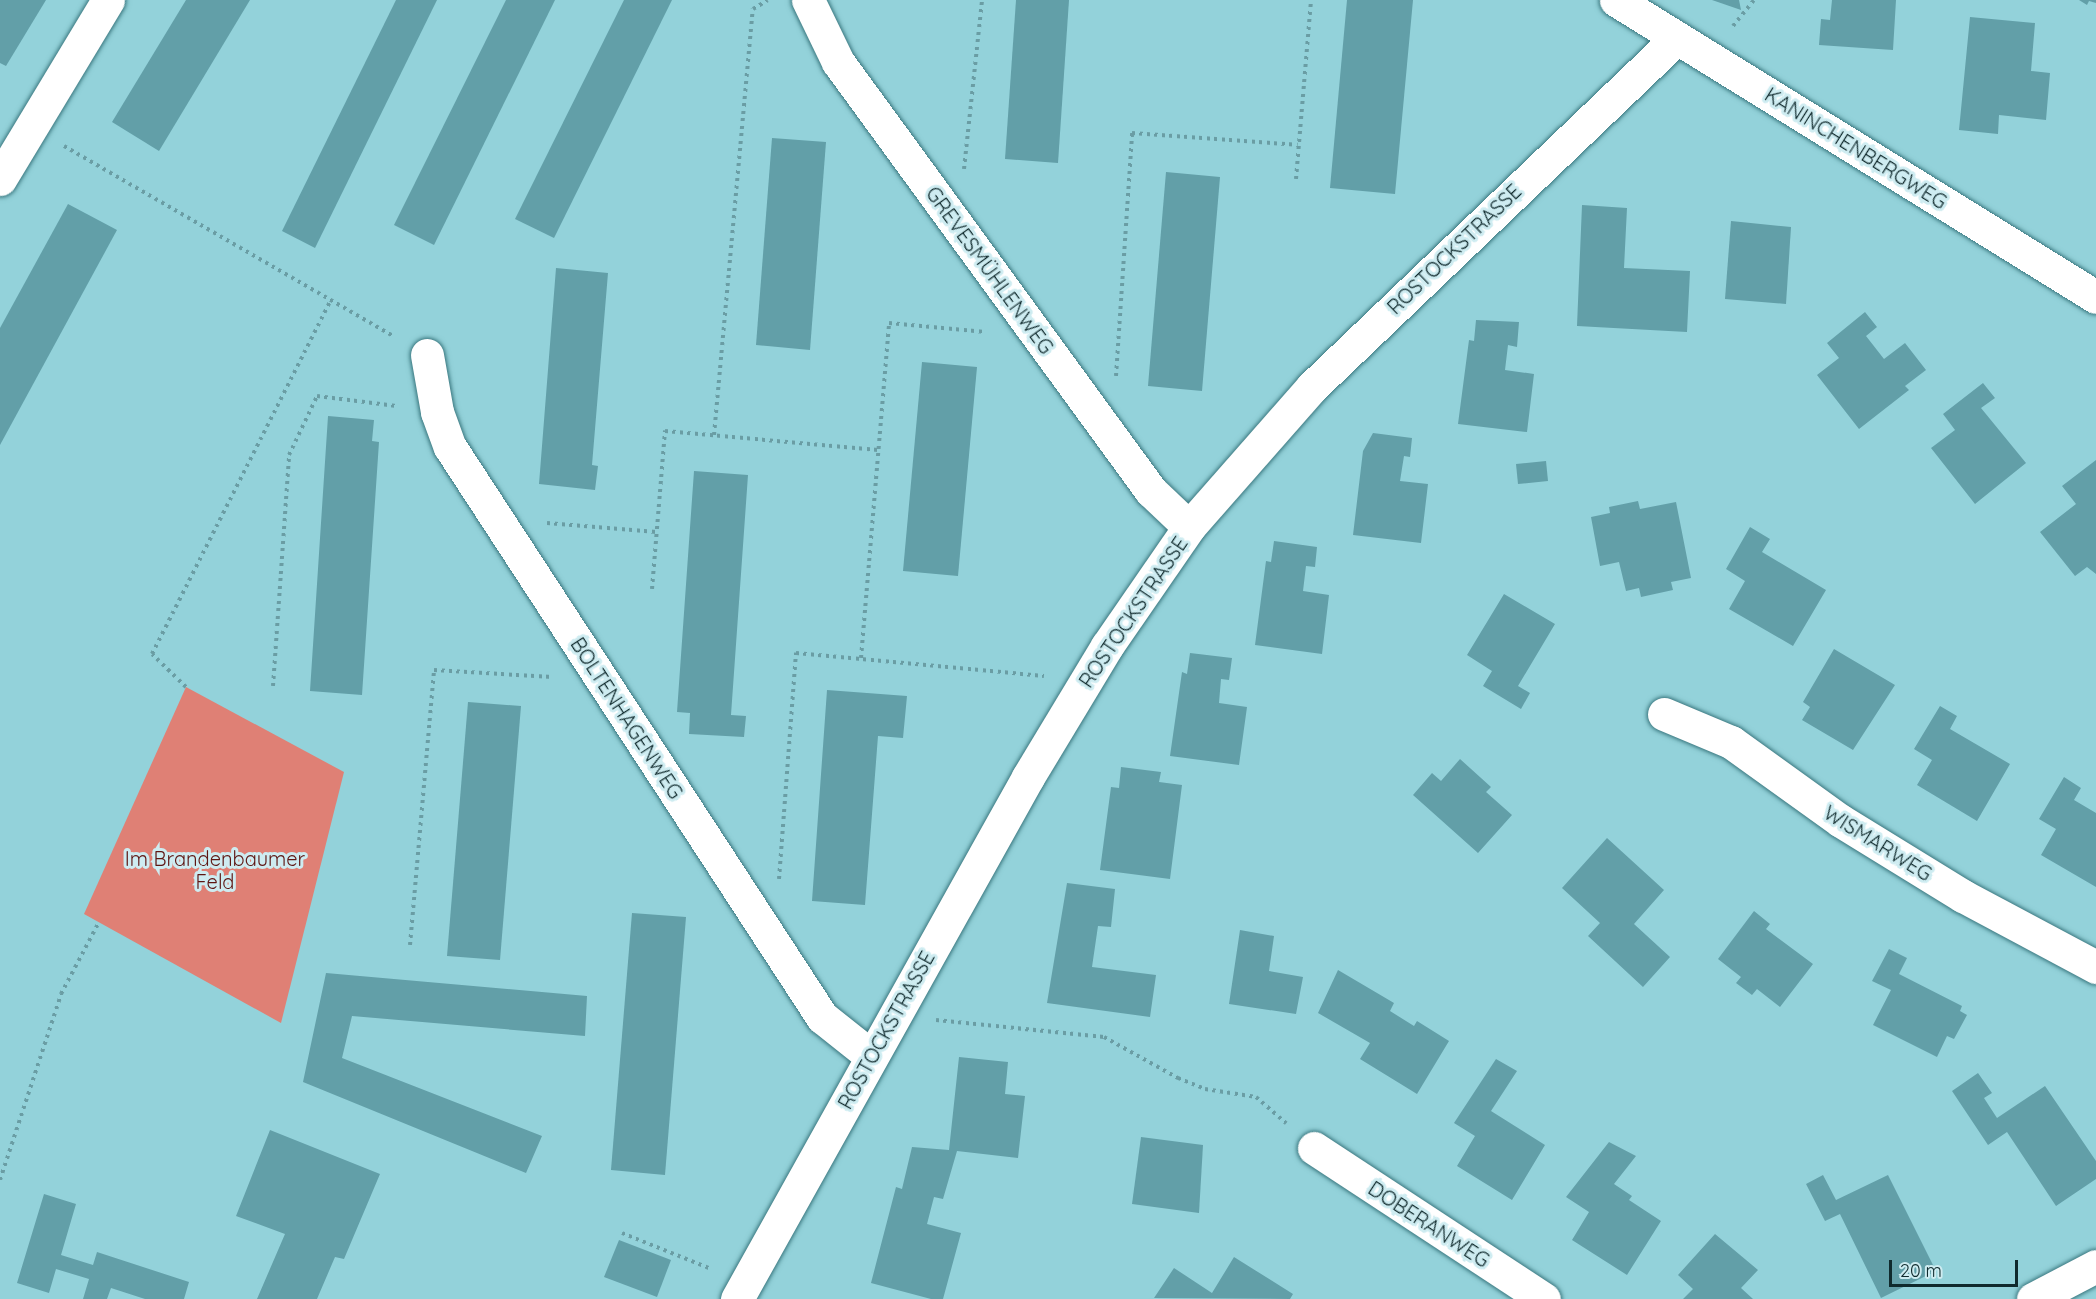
<!DOCTYPE html>
<html>
<head>
<meta charset="utf-8">
<style>
  body { margin:0 }
  #map { position:relative; width:2096px; height:1299px; overflow:hidden; background:#93d2da; font-family:Quicksand,sans-serif }
  div>[style] { position:absolute }
  [style*='--x'] { left:calc(var(--x)*1px); top:calc(var(--y)*1px); width:calc(var(--w)*1px); rotate:calc(var(--a)*1deg) }
  .green>* { inset:0; background:#df8075 }
  .building>* { inset:0; background:#629fa8 }
  .path>* { height:4px; margin-top:-2px; transform-origin:0; background:repeating-linear-gradient(90deg,#6a9da4 0 3px,transparent 0 7.5px) }
  .roads { filter:drop-shadow(0 0 2px #3a777f) drop-shadow(0 0 2px #3a777f) }
  .street>* { height:33px; margin:-16.5px; padding:0 16.5px; transform-origin:16.5px; border-radius:16.5px; background:#fff }
  span { translate:-50% -50%; white-space:nowrap; text-align:center; line-height:1.15; -webkit-text-stroke:6px #ceecf1; paint-order:stroke }
  .street-label { font-size:20px; color:#102a2d }
  .park-label { font-size:20px; color:#5e1613 }
  .scale { position:absolute; left:1889px; top:1260px; width:129px; height:27px; box-sizing:border-box; border:3px solid #102a2d; border-top:0; padding-left:8px; font-size:18px; line-height:21px; white-space:nowrap; color:#102a2d; -webkit-text-stroke:4px #ceecf1; paint-order:stroke }
</style>
</head>
<body>
<div id="map">
  <div class="green">
    <div style="clip-path:polygon(186px 687px,344px 772px,281px 1023px,84px 914px)"></div>
  </div>
  <div class="building">
    <div style="clip-path:polygon(0 0,46px 0,6px 66px,0 63px)"></div>
    <div style="clip-path:polygon(186px 0,250px 0,159px 151px,112px 122px)"></div>
    <div style="clip-path:polygon(396px 0,437px 0,315px 248px,282px 231px)"></div>
    <div style="clip-path:polygon(506px 0,555px 0,434px 245px,394px 225px)"></div>
    <div style="clip-path:polygon(624px 0,672px 0,554px 238px,515px 219px)"></div>
    <div style="clip-path:polygon(1016px 0,1069px 0,1058px 163px,1005px 159px)"></div>
    <div style="clip-path:polygon(1347px 0,1413px 0,1395px 194px,1330px 188px)"></div>
    <div style="clip-path:polygon(1712px 0,1739px 0,1741px 10px)"></div>
    <div style="clip-path:polygon(1832px 0,1896px 0,1893px 50px,1819px 45px,1821px 19px,1830px 20px)"></div>
    <div style="clip-path:polygon(2079px 0,2096px 0,2096px 3px,2089px 1px,2087px 5px)"></div>
    <div style="clip-path:polygon(1970px 17px,2035px 23px,2031px 71px,2050px 73px,2046px 120px,1999px 115px,1998px 134px,1959px 130px)"></div>
    <div style="clip-path:polygon(772px 138px,826px 142px,810px 350px,756px 345px)"></div>
    <div style="clip-path:polygon(1166px 172px,1220px 177px,1202px 391px,1148px 386px)"></div>
    <div style="clip-path:polygon(68px 204px,117px 230px,0 445px,0 328px)"></div>
    <div style="clip-path:polygon(1582px 205px,1627px 208px,1624px 268px,1690px 271px,1687px 332px,1577px 326px)"></div>
    <div style="clip-path:polygon(1731px 221px,1791px 227px,1786px 304px,1725px 299px)"></div>
    <div style="clip-path:polygon(556px 268px,608px 273px,592px 465px,598px 466px,595px 490px,539px 484px)"></div>
    <div style="clip-path:polygon(1865px 312px,1877px 327px,1866px 336px,1884px 359px,1905px 343px,1926px 370px,1905px 386px,1909px 390px,1859px 429px,1817px 375px,1839px 358px,1827px 343px)"></div>
    <div style="clip-path:polygon(1476px 320px,1519px 322px,1517px 347px,1508px 345px,1505px 370px,1534px 374px,1527px 432px,1458px 424px,1469px 340px,1474px 341px)"></div>
    <div style="clip-path:polygon(922px 362px,977px 367px,958px 576px,903px 571px)"></div>
    <div style="clip-path:polygon(1983px 383px,1995px 398px,1981px 408px,2026px 463px,1975px 504px,1931px 448px,1955px 430px,1943px 414px)"></div>
    <div style="clip-path:polygon(328px 416px,374px 420px,372px 441px,379px 442px,362px 695px,310px 691px)"></div>
    <div style="clip-path:polygon(1373px 433px,1412px 438px,1410px 457px,1404px 456px,1400px 481px,1428px 484px,1421px 543px,1353px 535px,1363px 451px)"></div>
    <div style="clip-path:polygon(2096px 460px,2096px 574px,2087px 567px,2075px 576px,2040px 532px,2076px 504px,2062px 486px)"></div>
    <div style="clip-path:polygon(1546px 461px,1548px 481px,1518px 484px,1516px 464px)"></div>
    <div style="clip-path:polygon(694px 471px,748px 475px,731px 715px,746px 716px,744px 737px,689px 734px,690px 713px,677px 712px)"></div>
    <div style="clip-path:polygon(1638px 501px,1640px 509px,1676px 502px,1691px 578px,1671px 582px,1673px 590px,1641px 597px,1639px 588px,1626px 591px,1619px 562px,1600px 566px,1591px 517px,1610px 513px,1609px 507px)"></div>
    <div style="clip-path:polygon(1750px 527px,1770px 539px,1762px 552px,1826px 590px,1793px 646px,1729px 609px,1745px 581px,1726px 569px)"></div>
    <div style="clip-path:polygon(1274px 541px,1317px 547px,1315px 567px,1306px 566px,1303px 591px,1329px 595px,1322px 654px,1255px 645px,1266px 561px,1271px 562px)"></div>
    <div style="clip-path:polygon(1504px 594px,1555px 624px,1518px 686px,1530px 693px,1521px 709px,1483px 686px,1492px 671px,1467px 655px)"></div>
    <div style="clip-path:polygon(1834px 649px,1895px 685px,1853px 750px,1802px 720px,1810px 707px,1803px 702px)"></div>
    <div style="clip-path:polygon(1190px 653px,1232px 658px,1229px 680px,1221px 679px,1219px 703px,1247px 707px,1239px 765px,1170px 756px,1182px 672px,1187px 674px)"></div>
    <div style="clip-path:polygon(827px 690px,907px 696px,903px 738px,878px 736px,865px 905px,812px 901px)"></div>
    <div style="clip-path:polygon(468px 702px,521px 706px,500px 960px,447px 956px)"></div>
    <div style="clip-path:polygon(1940px 706px,1957px 716px,1950px 729px,2010px 764px,1977px 821px,1917px 785px,1932px 760px,1914px 749px)"></div>
    <div style="clip-path:polygon(1460px 759px,1491px 787px,1486px 792px,1512px 815px,1478px 853px,1413px 795px,1432px 773px,1441px 781px)"></div>
    <div style="clip-path:polygon(1121px 767px,1161px 772px,1159px 782px,1182px 785px,1170px 879px,1100px 870px,1111px 787px,1119px 788px)"></div>
    <div style="clip-path:polygon(2064px 777px,2081px 788px,2074px 800px,2096px 813px,2096px 887px,2041px 855px,2056px 829px,2039px 819px)"></div>
    <div style="clip-path:polygon(1607px 838px,1664px 890px,1634px 924px,1670px 957px,1643px 987px,1588px 936px,1600px 923px,1562px 888px)"></div>
    <div style="clip-path:polygon(1067px 883px,1115px 889px,1111px 927px,1098px 926px,1092px 967px,1156px 975px,1150px 1017px,1047px 1003px)"></div>
    <div style="clip-path:polygon(1754px 911px,1770px 924px,1766px 929px,1813px 964px,1780px 1007px,1757px 989px,1752px 995px,1736px 983px,1741px 977px,1718px 959px)"></div>
    <div style="clip-path:polygon(632px 913px,686px 917px,665px 1175px,611px 1170px)"></div>
    <div style="clip-path:polygon(1240px 930px,1274px 936px,1269px 971px,1303px 977px,1296px 1014px,1229px 1004px)"></div>
    <div style="clip-path:polygon(1889px 949px,1907px 958px,1899px 974px,1962px 1006px,1960px 1011px,1967px 1015px,1954px 1039px,1947px 1036px,1937px 1057px,1873px 1025px,1891px 990px,1872px 981px)"></div>
    <div style="clip-path:polygon(1338px 970px,1394px 1003px,1390px 1011px,1414px 1026px,1417px 1021px,1449px 1041px,1417px 1094px,1360px 1059px,1370px 1043px,1318px 1013px)"></div>
    <div style="clip-path:polygon(326px 973px,587px 996px,585px 1036px,352px 1016px,342px 1058px,542px 1136px,526px 1173px,303px 1082px)"></div>
    <div style="clip-path:polygon(959px 1057px,1008px 1062px,1005px 1094px,1025px 1096px,1018px 1158px,957px 1151px,943px 1199px,934px 1197px,927px 1224px,961px 1233px,943px 1299px,931px 1299px,871px 1283px,896px 1187px,902px 1189px,912px 1147px,949px 1150px)"></div>
    <div style="clip-path:polygon(1496px 1059px,1517px 1071px,1491px 1111px,1545px 1145px,1512px 1200px,1457px 1166px,1475px 1136px,1454px 1123px)"></div>
    <div style="clip-path:polygon(1978px 1073px,1992px 1093px,1984px 1098px,1997px 1118px,2045px 1086px,2096px 1161px,2096px 1179px,2056px 1206px,2007px 1132px,1988px 1145px,1952px 1091px)"></div>
    <div style="clip-path:polygon(270px 1130px,380px 1174px,344px 1259px,335px 1257px,317px 1299px,257px 1299px,285px 1234px,236px 1216px)"></div>
    <div style="clip-path:polygon(1141px 1137px,1203px 1145px,1199px 1213px,1132px 1204px)"></div>
    <div style="clip-path:polygon(1609px 1142px,1636px 1156px,1614px 1184px,1632px 1196px,1629px 1200px,1661px 1221px,1627px 1275px,1572px 1240px,1589px 1212px,1566px 1197px)"></div>
    <div style="clip-path:polygon(1823px 1175px,1836px 1200px,1888px 1175px,1936px 1271px,1881px 1298px,1840px 1214px,1825px 1221px,1806px 1184px)"></div>
    <div style="clip-path:polygon(44px 1194px,76px 1204px,61px 1255px,93px 1265px,97px 1252px,189px 1282px,184px 1299px,145px 1299px,111px 1288px,107px 1299px,83px 1299px,89px 1279px,56px 1269px,49px 1293px,17px 1283px)"></div>
    <div style="clip-path:polygon(1715px 1234px,1758px 1270px,1741px 1288px,1753px 1299px,1683px 1299px,1693px 1289px,1678px 1275px)"></div>
    <div style="clip-path:polygon(619px 1240px,671px 1260px,657px 1297px,604px 1277px)"></div>
    <div style="clip-path:polygon(1234px 1257px,1293px 1294px,1290px 1299px,1154px 1298px,1174px 1268px,1212px 1293px)"></div>
  </div>
  <div class="path">
    <div style="--x:1733;--y:26;--w:33;--a:-51"></div>
    <div style="--x:64;--y:146;--w:382;--a:30"></div>
    <div style="--x:964;--y:169;--w:170;--a:-83.9"></div>
    <div style="--x:1296;--y:179;--w:180;--a:-85.2"></div>
    <div style="--x:1116;--y:376;--w:244;--a:-86.2"></div>
    <div style="--x:1132;--y:133;--w:166;--a:4.1"></div>
    <div style="--x:714;--y:435;--w:428;--a:-84.8"></div>
    <div style="--x:753;--y:9;--w:17;--a:-31"></div>
    <div style="--x:547;--y:523;--w:110;--a:4.7"></div>
    <div style="--x:652;--y:589;--w:159;--a:-85.3"></div>
    <div style="--x:665;--y:431;--w:214;--a:5.1"></div>
    <div style="--x:861;--y:658;--w:336;--a:-85.2"></div>
    <div style="--x:889;--y:323;--w:97;--a:5.3"></div>
    <div style="--x:273;--y:686;--w:232;--a:-86"></div>
    <div style="--x:289;--y:455;--w:65;--a:-64.6"></div>
    <div style="--x:317;--y:396;--w:80;--a:7.2"></div>
    <div style="--x:186;--y:687;--w:47;--a:-135.9"></div>
    <div style="--x:152;--y:654;--w:397;--a:-63.2"></div>
    <div style="--x:779;--y:879;--w:227;--a:-85.7"></div>
    <div style="--x:796;--y:653;--w:249;--a:5.3"></div>
    <div style="--x:410;--y:945;--w:276;--a:-85"></div>
    <div style="--x:434;--y:670;--w:119;--a:3.4"></div>
    <div style="--x:936;--y:1020;--w:169;--a:5.8"></div>
    <div style="--x:1104;--y:1037;--w:85;--a:29"></div>
    <div style="--x:1178;--y:1078;--w:29;--a:22"></div>
    <div style="--x:1205;--y:1089;--w:52;--a:8.9"></div>
    <div style="--x:1256;--y:1097;--w:40;--a:41"></div>
    <div style="--x:0;--y:1180;--w:196;--a:-71.8"></div>
    <div style="--x:61;--y:994;--w:81;--a:-62.2"></div>
    <div style="--x:622;--y:1233;--w:96;--a:22"></div>
  </div>
  <div class="roads">
    <div class="street">
      <div style="--x:808;--y:0;--w:69;--a:64.2"></div>
      <div style="--x:838;--y:62;--w:531;--a:53.89"></div>
      <div style="--x:1151;--y:491;--w:52;--a:43.5"></div>
      <div style="--x:1616;--y:0;--w:564;--a:31.75"></div>
      <div style="--x:0;--y:179;--w:209;--a:-58.9"></div>
      <div style="--x:427;--y:355;--w:58;--a:80"></div>
      <div style="--x:437;--y:412;--w:37;--a:70"></div>
      <div style="--x:450;--y:447;--w:681;--a:56.87"></div>
      <div style="--x:822;--y:1017;--w:63;--a:38.5"></div>
      <div style="--x:1664;--y:714;--w:73;--a:22.7"></div>
      <div style="--x:1731;--y:742;--w:135;--a:35.7"></div>
      <div style="--x:1841;--y:821;--w:143;--a:31.6"></div>
      <div style="--x:1963;--y:896;--w:151;--a:28.1"></div>
      <div style="--x:1314;--y:1148;--w:275;--a:33.3"></div>
      <div style="--x:737;--y:1299;--w:598;--a:-60.86"></div>
      <div style="--x:1028;--y:777;--w:153;--a:-58.9"></div>
      <div style="--x:1107;--y:646;--w:145;--a:-55.4"></div>
      <div style="--x:1189;--y:527;--w:186;--a:-48.7"></div>
      <div style="--x:1312;--y:387;--w:505;--a:-43.72"></div>
      <div style="--x:2033;--y:1299;--w:71;--a:-27.6"></div>
    </div>
  </div>
  <div class="street-label">
    <span style="left:1856px;top:148px;rotate:32deg">KANINCHENBERGWEG</span>
    <span style="left:1454px;top:249px;rotate:-44deg">ROSTOCKSTRASSE</span>
    <span style="left:990px;top:270px;rotate:54deg">GREVESMÜHLENWEG</span>
    <span style="left:1133px;top:612px;rotate:-56deg">ROSTOCKSTRASSE</span>
    <span style="left:627px;top:718px;rotate:57deg">BOLTENHAGENWEG</span>
    <span style="left:1878px;top:843px;rotate:32deg">WISMARWEG</span>
    <span style="left:886px;top:1030px;rotate:-61deg">ROSTOCKSTRASSE</span>
    <span style="left:1429px;top:1224px;rotate:33deg">DOBERANWEG</span>
  </div>
  <div class="park-label">
    <span style="left:215px;top:870px">Im Brandenbaumer<br>Feld</span>
  </div>
  <div class="scale">20 m</div>
</div>
</body>
</html>
